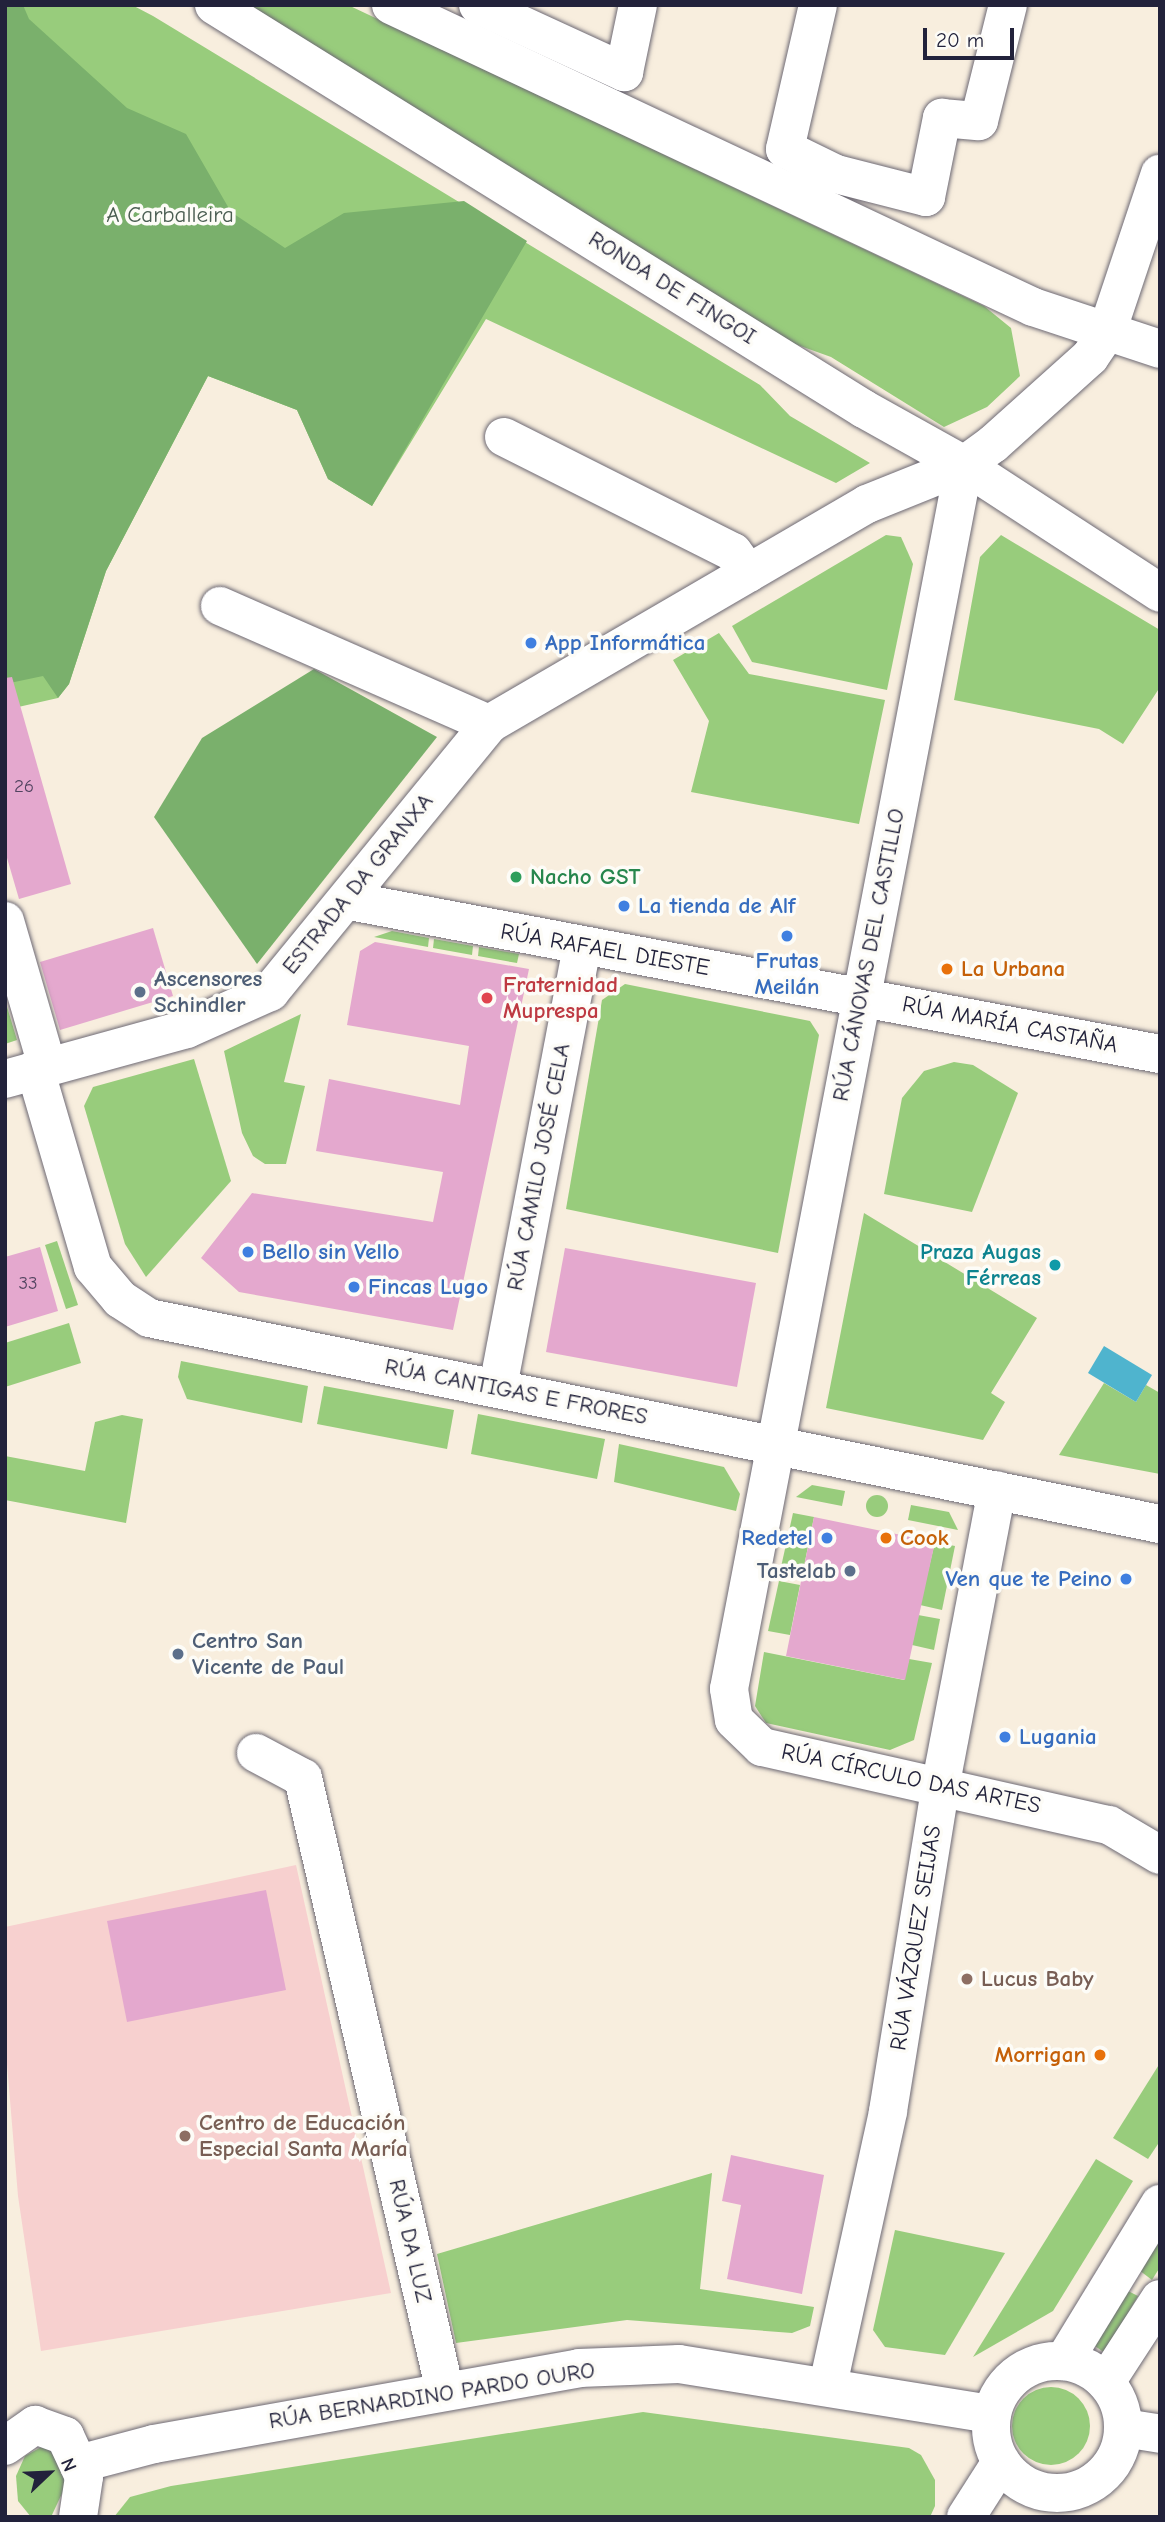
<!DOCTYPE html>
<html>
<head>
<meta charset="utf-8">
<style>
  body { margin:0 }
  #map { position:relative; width:1165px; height:2522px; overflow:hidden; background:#f8eede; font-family:"Comic Neue",sans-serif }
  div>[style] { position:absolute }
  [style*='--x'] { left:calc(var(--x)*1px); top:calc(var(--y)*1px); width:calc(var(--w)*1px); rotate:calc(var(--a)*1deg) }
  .built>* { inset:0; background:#f7d0cf }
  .green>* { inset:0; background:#98cc7c }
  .round { border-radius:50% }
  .forest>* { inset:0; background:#7ab06c }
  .water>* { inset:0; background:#4fb4ce }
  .building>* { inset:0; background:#e4a8ce }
  .roads { filter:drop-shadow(0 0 2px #6d6974) drop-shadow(0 0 2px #6d6974) }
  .minor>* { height:38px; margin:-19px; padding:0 19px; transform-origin:19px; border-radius:19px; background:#fff }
  .minor>.ring { margin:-19px; padding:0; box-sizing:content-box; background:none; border:38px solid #fff; border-radius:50% }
  .dots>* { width:19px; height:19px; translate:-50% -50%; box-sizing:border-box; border:4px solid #fdfcf7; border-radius:50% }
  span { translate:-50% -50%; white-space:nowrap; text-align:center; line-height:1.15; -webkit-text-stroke:7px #fdfcf7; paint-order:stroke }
  .number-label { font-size:19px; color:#524460 }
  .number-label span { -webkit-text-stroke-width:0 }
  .park-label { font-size:23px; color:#4b5e52 }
  .street-label { font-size:23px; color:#22223b }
  .shop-label { font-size:23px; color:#366cbe; font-weight:700 }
  .left { translate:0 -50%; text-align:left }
  .right { translate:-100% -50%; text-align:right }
  .leisure-label { font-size:23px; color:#27864d; font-weight:700 }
  .food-label { font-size:23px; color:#c56008; font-weight:700 }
  .service-label { font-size:23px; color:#4e5e75; font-weight:700 }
  .health-label { font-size:23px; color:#be3a42; font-weight:700 }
  .culture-label { font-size:23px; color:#0d838f; font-weight:700 }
  .education-label { font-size:23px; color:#785e54; font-weight:700 }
  .frame { position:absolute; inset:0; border:7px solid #22223b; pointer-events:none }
  .north { position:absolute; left:14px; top:2438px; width:70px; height:70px; -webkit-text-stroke:5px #fdfcf7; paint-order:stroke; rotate:67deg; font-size:19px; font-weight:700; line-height:28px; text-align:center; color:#22223b }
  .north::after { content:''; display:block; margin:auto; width:24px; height:32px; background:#22223b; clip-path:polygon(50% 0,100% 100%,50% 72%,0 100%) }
  .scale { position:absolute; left:923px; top:28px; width:91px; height:32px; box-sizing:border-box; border:4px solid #22223b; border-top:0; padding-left:9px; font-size:21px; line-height:24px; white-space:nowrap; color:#22223b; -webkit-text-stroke:5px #fdfcf7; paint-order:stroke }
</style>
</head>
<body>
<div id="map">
  <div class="built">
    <div style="clip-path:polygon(296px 1865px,391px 2293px,41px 2351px,18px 2196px,5px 2040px,5px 1927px)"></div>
  </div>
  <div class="green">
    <div style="clip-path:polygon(5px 5px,132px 5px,153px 16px,760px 385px,790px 416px,870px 463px,836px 483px,486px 319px,372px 506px,328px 479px,297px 410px,208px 376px,106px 571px,69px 684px,58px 698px,5px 710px)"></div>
    <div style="clip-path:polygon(241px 5px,348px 5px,984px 306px,1011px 328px,1020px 376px,987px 407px,944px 427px,831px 357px,792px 343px)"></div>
    <div style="clip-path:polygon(886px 535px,901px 537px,913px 564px,887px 690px,752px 662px,732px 626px)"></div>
    <div style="clip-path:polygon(1001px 535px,1160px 630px,1160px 687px,1123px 744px,1099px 729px,954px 700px,980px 557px)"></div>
    <div style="clip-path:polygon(719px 633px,749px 674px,885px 700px,859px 824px,691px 792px,709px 721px,673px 660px)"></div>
    <div style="clip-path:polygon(392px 931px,429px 938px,428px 947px,374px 937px)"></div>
    <div style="clip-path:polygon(434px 939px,473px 946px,472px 955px,433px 948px)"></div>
    <div style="clip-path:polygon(479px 947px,519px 954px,517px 963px,478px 956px)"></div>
    <div style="clip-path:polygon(625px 984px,810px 1021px,819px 1035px,778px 1253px,566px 1209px,602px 1000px)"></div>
    <div style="clip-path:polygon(5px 1000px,17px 1040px,5px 1044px)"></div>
    <div style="clip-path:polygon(301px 1014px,284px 1082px,305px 1086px,286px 1164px,265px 1164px,253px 1156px,242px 1133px,224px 1051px)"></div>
    <div style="clip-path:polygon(194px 1059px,231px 1181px,146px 1277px,125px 1244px,84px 1106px,93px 1087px)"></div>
    <div style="clip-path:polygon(954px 1062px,973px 1065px,1018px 1093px,972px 1212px,884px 1194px,902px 1098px,924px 1071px)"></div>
    <div style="clip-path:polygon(864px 1213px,1037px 1318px,991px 1393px,1005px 1402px,983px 1440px,826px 1408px)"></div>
    <div style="clip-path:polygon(57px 1241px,78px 1305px,66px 1309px,45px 1245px)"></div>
    <div style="clip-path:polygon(69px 1323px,81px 1363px,5px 1387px,5px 1343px)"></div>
    <div style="clip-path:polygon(181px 1361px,308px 1386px,302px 1423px,187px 1399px,178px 1377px)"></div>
    <div style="clip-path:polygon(1104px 1383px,1136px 1402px,1146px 1385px,1160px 1393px,1160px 1474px,1059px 1455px)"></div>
    <div style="clip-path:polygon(324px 1386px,454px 1410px,447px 1449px,317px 1424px)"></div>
    <div style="clip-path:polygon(478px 1414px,605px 1439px,597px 1479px,471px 1454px)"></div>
    <div style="clip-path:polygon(122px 1415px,143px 1419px,126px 1523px,5px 1500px,5px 1456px,85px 1471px,95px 1422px)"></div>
    <div style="clip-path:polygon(619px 1444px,724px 1467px,740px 1494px,736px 1511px,614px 1482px)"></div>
    <div style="clip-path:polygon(812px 1485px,845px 1491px,842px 1506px,796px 1497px)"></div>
    <div class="round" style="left:866px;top:1495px;width:22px;height:22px"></div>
    <div style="clip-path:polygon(911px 1505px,949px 1512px,958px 1530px,908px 1520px)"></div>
    <div style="clip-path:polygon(793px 1513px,814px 1517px,803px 1571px,781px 1567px)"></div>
    <div style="clip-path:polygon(935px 1542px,955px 1546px,942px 1610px,920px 1605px)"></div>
    <div style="clip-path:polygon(779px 1581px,800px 1585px,790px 1635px,768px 1631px)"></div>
    <div style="clip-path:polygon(918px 1615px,940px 1619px,934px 1650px,912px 1645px)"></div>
    <div style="clip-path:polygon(764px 1652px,904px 1680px,909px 1659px,932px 1663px,914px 1740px,890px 1750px,766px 1723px,755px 1706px)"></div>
    <div style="clip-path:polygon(1160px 2063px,1160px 2141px,1148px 2159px,1113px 2138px)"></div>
    <div style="clip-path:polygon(1096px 2159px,1133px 2181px,1053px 2311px,973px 2357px)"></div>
    <div style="clip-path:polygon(712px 2173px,700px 2289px,814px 2307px,810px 2326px,792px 2333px,627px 2320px,456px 2343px,437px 2254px)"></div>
    <div style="clip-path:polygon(895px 2230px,1005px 2253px,945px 2355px,885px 2347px,873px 2330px)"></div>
    <div style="clip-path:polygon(1160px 2237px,1160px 2267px,1152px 2280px,1139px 2270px)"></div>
    <div style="clip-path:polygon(1128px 2291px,1138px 2296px,1105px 2353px,1092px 2344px)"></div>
    <div class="round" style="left:1012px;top:2387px;width:78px;height:78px"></div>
    <div style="clip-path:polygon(643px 2412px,909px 2448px,921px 2455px,935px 2480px,935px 2506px,930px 2517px,114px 2517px,130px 2497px,171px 2486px)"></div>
    <div style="clip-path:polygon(43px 2446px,58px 2455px,66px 2485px,51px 2517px,31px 2517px,18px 2501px,16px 2476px,25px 2456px)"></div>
  </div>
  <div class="forest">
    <div style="clip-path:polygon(5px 5px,23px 5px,29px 19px,127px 108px,186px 134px,231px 212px,285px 248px,344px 213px,464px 201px,527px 241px,372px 506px,328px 479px,297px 410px,208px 376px,106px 571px,69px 684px,58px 698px,43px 676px,5px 684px)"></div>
    <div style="clip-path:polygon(314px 669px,437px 737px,257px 964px,154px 817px,202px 738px)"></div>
  </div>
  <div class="water">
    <div style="clip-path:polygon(1104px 1346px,1152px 1375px,1136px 1402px,1088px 1373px)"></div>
  </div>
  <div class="building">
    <div style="clip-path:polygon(12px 677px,71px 884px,19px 899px,5px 851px,5px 678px)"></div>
    <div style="clip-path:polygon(153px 928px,173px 996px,60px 1030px,40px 962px)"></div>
    <div style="clip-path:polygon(375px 942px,529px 969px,453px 1330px,239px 1292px,201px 1258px,252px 1193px,433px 1222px,443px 1172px,316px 1151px,329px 1079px,460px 1105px,469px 1046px,347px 1025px,360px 951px)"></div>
    <div style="clip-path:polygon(40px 1247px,58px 1311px,5px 1327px,5px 1257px)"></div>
    <div style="clip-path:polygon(565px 1248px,756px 1283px,737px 1387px,546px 1352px)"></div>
    <div style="clip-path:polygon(814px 1517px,935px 1542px,905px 1680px,786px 1656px)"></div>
    <div style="clip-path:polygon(266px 1890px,286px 1990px,127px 2022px,107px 1921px)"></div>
    <div style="clip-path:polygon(731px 2155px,824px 2175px,802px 2294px,727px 2279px,741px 2205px,722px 2201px)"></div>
  </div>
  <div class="roads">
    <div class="minor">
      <div style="--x:214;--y:5;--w:765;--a:31.86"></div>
      <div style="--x:864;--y:409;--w:115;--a:29.2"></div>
      <div style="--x:964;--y:465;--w:234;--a:33.1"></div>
      <div style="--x:391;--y:5;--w:709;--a:25.19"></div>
      <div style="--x:1033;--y:307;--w:134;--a:18.3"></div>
      <div style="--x:478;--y:5;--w:161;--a:24.7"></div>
      <div style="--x:624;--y:72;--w:68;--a:-78.2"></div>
      <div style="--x:818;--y:5;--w:148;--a:102.9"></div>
      <div style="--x:785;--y:149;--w:57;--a:26.1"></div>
      <div style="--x:836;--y:174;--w:93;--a:14.3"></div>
      <div style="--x:926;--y:197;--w:81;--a:-78.6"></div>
      <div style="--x:942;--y:118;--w:37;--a:5"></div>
      <div style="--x:979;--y:121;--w:120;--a:-76"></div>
      <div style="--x:504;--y:437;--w:256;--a:26.7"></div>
      <div style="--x:733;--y:552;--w:26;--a:54"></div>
      <div style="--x:964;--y:465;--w:1246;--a:100.87"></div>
      <div style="--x:729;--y:1689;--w:31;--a:81"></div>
      <div style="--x:734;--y:1720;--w:39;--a:44"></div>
      <div style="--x:762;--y:1747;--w:356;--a:12.7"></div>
      <div style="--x:1109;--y:1825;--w:59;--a:30.5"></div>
      <div style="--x:220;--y:606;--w:294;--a:23.7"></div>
      <div style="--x:350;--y:901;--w:824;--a:10.7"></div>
      <div style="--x:5;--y:921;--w:151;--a:73.8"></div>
      <div style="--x:35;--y:1069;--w:206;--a:73.7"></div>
      <div style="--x:93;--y:1267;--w:42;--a:49.8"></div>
      <div style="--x:120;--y:1299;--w:35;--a:33"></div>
      <div style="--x:149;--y:1318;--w:1032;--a:11.52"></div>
      <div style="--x:5;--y:1079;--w:189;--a:-15.4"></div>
      <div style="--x:187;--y:1029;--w:91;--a:-24"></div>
      <div style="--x:270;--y:992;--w:346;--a:-50.7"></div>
      <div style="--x:489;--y:724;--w:437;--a:-30.2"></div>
      <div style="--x:867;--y:504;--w:105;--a:-21.9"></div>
      <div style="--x:964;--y:465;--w:36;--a:-36"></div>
      <div style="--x:993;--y:444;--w:130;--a:-41.9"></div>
      <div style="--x:1090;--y:357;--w:30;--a:-56"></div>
      <div style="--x:1107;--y:332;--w:167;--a:-71.5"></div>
      <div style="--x:498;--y:1387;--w:448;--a:-79.2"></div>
      <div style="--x:256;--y:1753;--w:53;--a:28"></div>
      <div style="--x:303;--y:1778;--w:629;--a:76.96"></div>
      <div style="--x:1064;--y:2361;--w:184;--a:-58.6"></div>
      <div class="ring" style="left:991px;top:2361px;width:94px;height:94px"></div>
      <div style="--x:1106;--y:2382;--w:99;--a:-57"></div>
      <div style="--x:828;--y:2385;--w:280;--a:-77.6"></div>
      <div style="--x:888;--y:2111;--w:332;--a:-80.8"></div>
      <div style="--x:941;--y:1783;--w:298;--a:-79.2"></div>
      <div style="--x:1124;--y:2428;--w:36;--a:9"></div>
      <div style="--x:5;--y:2446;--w:37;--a:-35"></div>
      <div style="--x:35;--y:2425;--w:32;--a:20"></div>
      <div style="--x:65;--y:2436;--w:45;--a:65.1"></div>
      <div style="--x:84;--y:2477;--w:40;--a:98.5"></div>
      <div style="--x:82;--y:2463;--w:74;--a:-14.8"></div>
      <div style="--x:154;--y:2444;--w:432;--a:-10.1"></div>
      <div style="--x:579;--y:2368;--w:100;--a:-2.3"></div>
      <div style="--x:679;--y:2364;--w:317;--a:9.1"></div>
      <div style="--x:966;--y:2517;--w:65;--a:-57.5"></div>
    </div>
  </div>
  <div class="dots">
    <div style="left:531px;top:643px;background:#3f7fe0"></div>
    <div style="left:516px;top:877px;background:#2e9e5b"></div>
    <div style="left:624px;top:906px;background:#3f7fe0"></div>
    <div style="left:787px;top:936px;background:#3f7fe0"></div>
    <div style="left:947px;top:969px;background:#e8710a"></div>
    <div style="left:140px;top:992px;background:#5c6f8a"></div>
    <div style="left:487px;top:998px;background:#e0444e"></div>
    <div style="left:248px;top:1252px;background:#3f7fe0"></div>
    <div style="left:1055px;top:1265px;background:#0f9aa8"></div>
    <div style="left:354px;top:1287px;background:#3f7fe0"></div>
    <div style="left:827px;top:1538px;background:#3f7fe0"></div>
    <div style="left:886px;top:1538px;background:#e8710a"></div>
    <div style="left:850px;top:1571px;background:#5c6f8a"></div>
    <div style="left:1126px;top:1579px;background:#3f7fe0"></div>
    <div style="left:178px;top:1654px;background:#5c6f8a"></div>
    <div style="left:1005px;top:1737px;background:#3f7fe0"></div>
    <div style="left:967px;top:1979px;background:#8d6e63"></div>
    <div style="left:1100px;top:2055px;background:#e8710a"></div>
    <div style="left:185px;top:2136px;background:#8d6e63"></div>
  </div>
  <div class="number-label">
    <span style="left:24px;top:787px">26</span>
    <span style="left:28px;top:1284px">33</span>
  </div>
  <div class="park-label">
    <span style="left:170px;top:215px">A Carballeira</span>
  </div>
  <div class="street-label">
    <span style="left:672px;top:288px;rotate:32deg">RONDA DE FINGOI</span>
    <span style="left:358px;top:884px;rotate:-51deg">ESTRADA DA GRANXA</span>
    <span style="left:605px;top:950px;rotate:10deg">RÚA RAFAEL DIESTE</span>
    <span style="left:869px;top:955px;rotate:-79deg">RÚA CÁNOVAS DEL CASTILLO</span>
    <span style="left:1010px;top:1025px;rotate:11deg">RÚA MARÍA CASTAÑA</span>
    <span style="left:539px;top:1167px;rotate:-79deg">RÚA CAMILO JOSÉ CELA</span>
    <span style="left:516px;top:1392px;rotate:11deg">RÚA CANTIGAS E FRORES</span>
    <span style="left:911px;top:1779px;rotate:12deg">RÚA CÍRCULO DAS ARTES</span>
    <span style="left:916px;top:1938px;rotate:-81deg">RÚA VÁZQUEZ SEIJAS</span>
    <span style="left:410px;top:2241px;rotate:77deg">RÚA DA LUZ</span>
    <span style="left:432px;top:2396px;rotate:-9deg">RÚA BERNARDINO PARDO OURO</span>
  </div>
  <div class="shop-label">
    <span class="left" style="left:545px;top:643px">App Informática</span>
    <span class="left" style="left:638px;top:906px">La tienda de Alf</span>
    <span style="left:787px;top:974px">Frutas<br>Meilán</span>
    <span class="left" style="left:262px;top:1252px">Bello sin Vello</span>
    <span class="left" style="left:368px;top:1287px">Fincas Lugo</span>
    <span class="right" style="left:813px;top:1538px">Redetel</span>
    <span class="right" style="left:1112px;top:1579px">Ven que te Peino</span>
    <span class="left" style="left:1019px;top:1737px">Lugania</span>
  </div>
  <div class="leisure-label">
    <span class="left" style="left:530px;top:877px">Nacho GST</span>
  </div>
  <div class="food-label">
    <span class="left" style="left:961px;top:969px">La Urbana</span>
    <span class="left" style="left:900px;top:1538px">Cook</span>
    <span class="right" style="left:1086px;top:2055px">Morrigan</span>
  </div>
  <div class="service-label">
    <span class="left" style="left:154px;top:992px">Ascensores<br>Schindler</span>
    <span class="right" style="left:836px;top:1571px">Tastelab</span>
    <span class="left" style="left:192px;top:1654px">Centro San<br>Vicente de Paul</span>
  </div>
  <div class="health-label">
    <span class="left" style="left:503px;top:998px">Fraternidad<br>Muprespa</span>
  </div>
  <div class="culture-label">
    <span class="right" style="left:1041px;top:1265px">Praza Augas<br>Férreas</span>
  </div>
  <div class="education-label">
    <span class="left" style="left:981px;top:1979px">Lucus Baby</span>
    <span class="left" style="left:199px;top:2136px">Centro de Educación<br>Especial Santa María</span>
  </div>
  <div class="frame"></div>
  <div class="north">N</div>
  <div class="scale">20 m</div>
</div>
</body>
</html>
